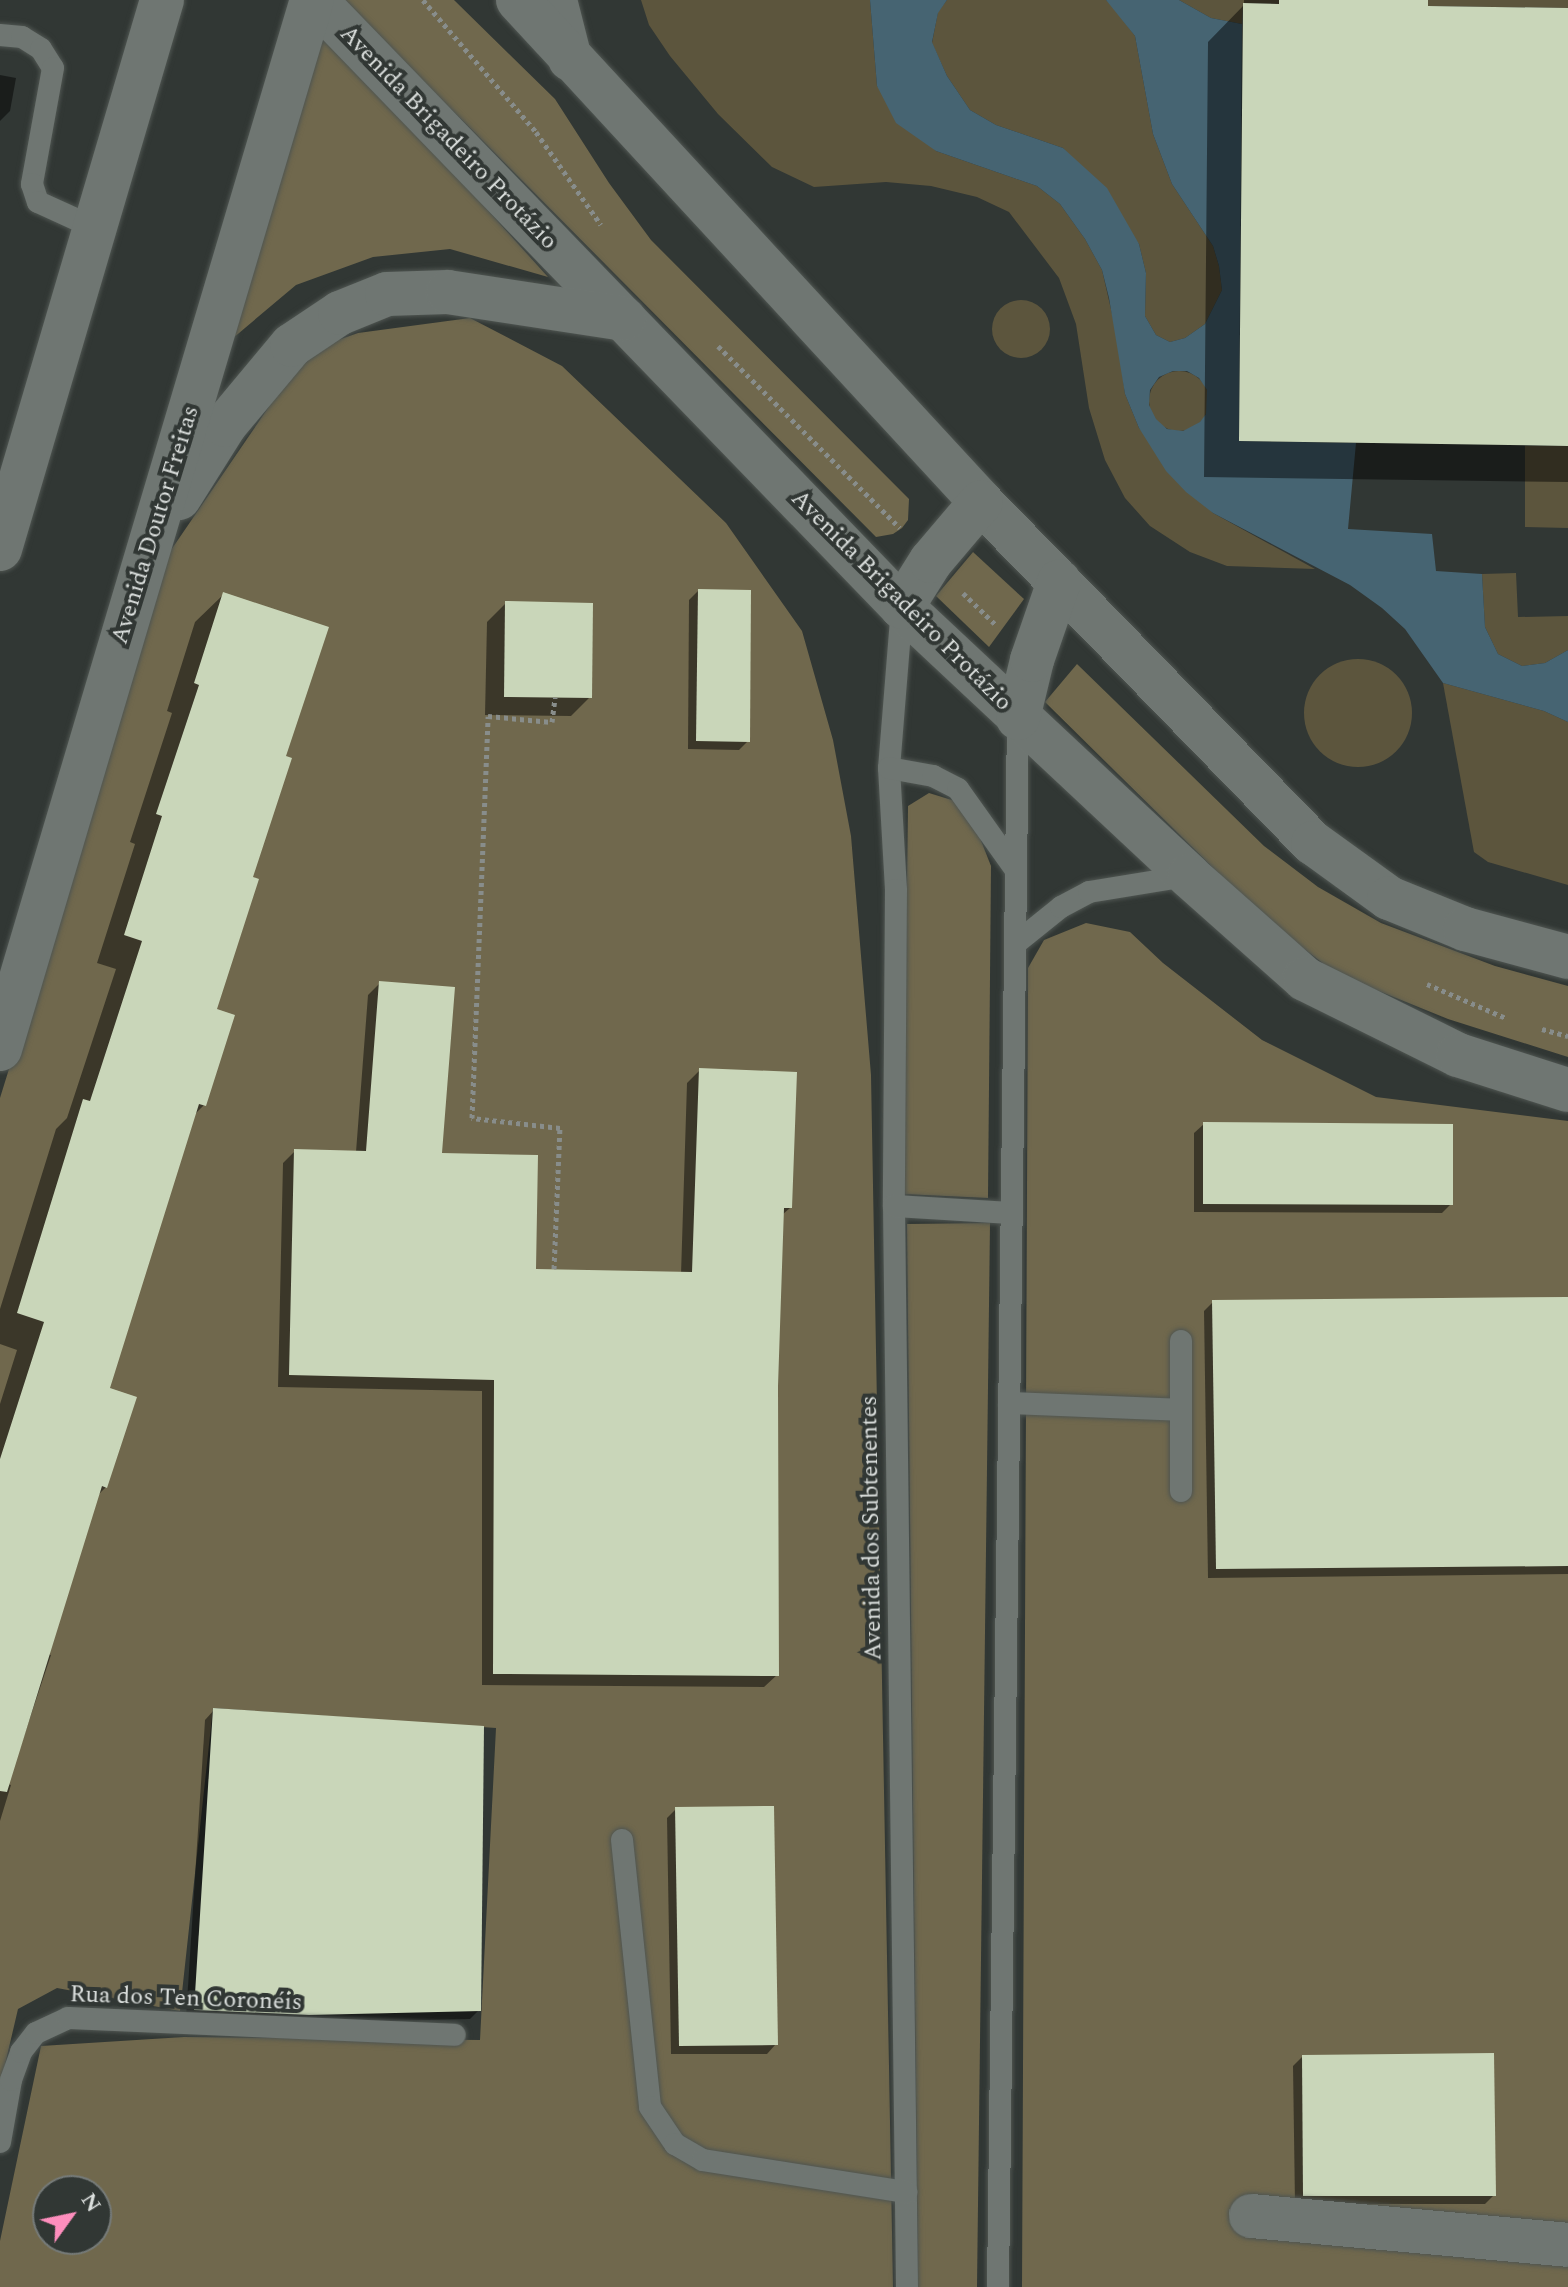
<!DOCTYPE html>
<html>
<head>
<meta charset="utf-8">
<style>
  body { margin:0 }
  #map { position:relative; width:1568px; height:2287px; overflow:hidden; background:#313734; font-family:Spectral,serif }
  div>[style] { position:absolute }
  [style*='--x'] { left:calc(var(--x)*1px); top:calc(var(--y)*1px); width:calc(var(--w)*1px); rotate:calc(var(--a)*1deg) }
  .green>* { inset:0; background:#5c553d }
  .round { border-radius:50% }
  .forest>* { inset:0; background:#70684d }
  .water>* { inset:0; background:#466472 }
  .shadow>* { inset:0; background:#0007 }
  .building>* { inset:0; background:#c9d6b9 }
  .path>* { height:5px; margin-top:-2.5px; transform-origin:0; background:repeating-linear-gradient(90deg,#888d8b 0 4px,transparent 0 8px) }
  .roads { filter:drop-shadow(0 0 2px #4f5551) drop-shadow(0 0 2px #4f5551) }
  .lane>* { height:22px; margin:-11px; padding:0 11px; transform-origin:11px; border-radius:11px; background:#6f7672 }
  .street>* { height:44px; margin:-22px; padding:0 22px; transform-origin:22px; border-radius:22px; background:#6f7672 }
  .secondary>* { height:44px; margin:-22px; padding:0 22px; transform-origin:22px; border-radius:22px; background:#6f7672 }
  span { translate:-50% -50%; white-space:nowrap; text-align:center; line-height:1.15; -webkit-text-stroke:8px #313734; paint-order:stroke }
  .street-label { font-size:24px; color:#dbdfdd }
  .north { position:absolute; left:32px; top:2175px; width:80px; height:80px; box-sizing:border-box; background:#313734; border:2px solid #757a78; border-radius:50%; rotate:57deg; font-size:22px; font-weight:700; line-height:32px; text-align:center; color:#dbdfdd }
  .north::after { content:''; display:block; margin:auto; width:28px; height:36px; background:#fe8ebd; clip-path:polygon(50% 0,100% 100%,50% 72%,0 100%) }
</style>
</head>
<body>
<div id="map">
  <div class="green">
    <div style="clip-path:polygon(641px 0,870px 0,877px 86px,936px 151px,1037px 186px,1060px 204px,1085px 239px,1102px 270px,1118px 340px,1125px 394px,1139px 428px,1213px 513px,1315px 569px,1227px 566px,1190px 552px,1150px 526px,1125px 498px,1105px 460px,1089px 408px,1076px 324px,1059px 278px,1009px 212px,977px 197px,931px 186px,886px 182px,814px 187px,772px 167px,718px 114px,670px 56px,649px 25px)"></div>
    <div style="clip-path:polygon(947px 0,1106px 0,1111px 4px,1135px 36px,1153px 134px,1172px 184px,1213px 246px,1219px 266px,1222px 290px,1205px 324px,1185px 338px,1170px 342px,1156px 335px,1145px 316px,1146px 273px,1139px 244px,1063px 148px,996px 125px,970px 110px,947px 76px,932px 43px,938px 12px)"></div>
    <div style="clip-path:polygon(1179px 0,1279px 0,1279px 4px,1243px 3px,1242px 24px,1211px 18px)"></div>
    <div style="clip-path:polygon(1428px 0,1568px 0,1568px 8px,1428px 6px)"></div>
    <div class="round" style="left:992px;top:300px;width:58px;height:58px"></div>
    <div class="round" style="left:1149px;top:371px;width:60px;height:60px"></div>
    <div style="clip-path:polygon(1525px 446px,1568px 446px,1568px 528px,1525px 527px)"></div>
    <div style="clip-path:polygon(1516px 573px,1518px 617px,1568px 616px,1568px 650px,1545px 663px,1522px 666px,1498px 654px,1485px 627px,1482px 574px)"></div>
    <div class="round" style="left:1304px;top:659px;width:108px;height:108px"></div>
    <div style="clip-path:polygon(1443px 683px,1544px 711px,1568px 722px,1568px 885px,1488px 862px,1474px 852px)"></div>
  </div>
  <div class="forest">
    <div style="clip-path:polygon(343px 0,454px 0,555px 99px,609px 183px,651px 240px,909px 499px,908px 520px,902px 528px,893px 534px,876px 537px)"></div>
    <div style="clip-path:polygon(316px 20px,548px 277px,450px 249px,373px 257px,296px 285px,220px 349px)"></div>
    <div style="clip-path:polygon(evenodd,470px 318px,562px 366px,726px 523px,802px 631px,833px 740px,851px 836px,871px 1075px,893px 2287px,0 2287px,0 2241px,41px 2046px,184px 2037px,480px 2040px,496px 1728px,213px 1708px,180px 2011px,57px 1988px,18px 2009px,0 2086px,0 1098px,169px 553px,307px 351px,358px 333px,470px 318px,48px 2191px,96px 2191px,96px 2239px,48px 2239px,48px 2191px)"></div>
    <div style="clip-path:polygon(973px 552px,1024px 599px,989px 647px,936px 596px)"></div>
    <div style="clip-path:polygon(1077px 664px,1264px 846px,1318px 887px,1381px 923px,1495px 966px,1568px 986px,1568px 1057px,1448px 1019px,1337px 974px,1265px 919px,1045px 702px)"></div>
    <div style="clip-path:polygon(929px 793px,955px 801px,978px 833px,991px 866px,988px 1198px,903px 1194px,908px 806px)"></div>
    <div style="clip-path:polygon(1086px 923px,1130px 932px,1163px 963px,1262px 1040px,1376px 1097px,1568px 1121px,1568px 2287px,1022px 2287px,1028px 968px,1044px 940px)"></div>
    <div style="clip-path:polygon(990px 1223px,977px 2287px,918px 2287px,907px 1224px)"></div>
  </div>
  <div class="water">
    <div style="clip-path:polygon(evenodd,870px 0,947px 0,938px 13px,932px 42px,947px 76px,970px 110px,996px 125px,1063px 148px,1107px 188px,1139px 244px,1146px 273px,1145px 316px,1156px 335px,1170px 342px,1185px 338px,1205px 324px,1222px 290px,1219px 266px,1213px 246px,1172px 184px,1153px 134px,1135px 36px,1106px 0,1179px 0,1211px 18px,1242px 24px,1239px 441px,1356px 443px,1348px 529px,1432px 534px,1436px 571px,1482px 574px,1485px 627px,1498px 654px,1522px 666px,1545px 663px,1568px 650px,1568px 722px,1544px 711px,1443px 683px,1405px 629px,1382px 608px,1350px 585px,1213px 513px,1186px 492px,1166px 471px,1139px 428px,1125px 394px,1109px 298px,1102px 270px,1085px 239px,1060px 204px,1037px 186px,936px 151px,896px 123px,877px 86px,870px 0,1173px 371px,1187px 371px,1199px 378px,1207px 390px,1206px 414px,1200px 422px,1183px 431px,1167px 429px,1156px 419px,1149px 405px,1150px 390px,1159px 377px,1173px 371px)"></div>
  </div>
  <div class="shadow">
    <div style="clip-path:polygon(1244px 0,1426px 0,1426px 8px,1568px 10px,1568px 482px,1204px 477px,1208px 42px,1244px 5px)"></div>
    <div style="clip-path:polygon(0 75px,16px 78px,10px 111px,0 121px)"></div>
    <div style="clip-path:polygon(698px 591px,748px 741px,739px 750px,688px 749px,689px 600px)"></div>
    <div style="clip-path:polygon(224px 594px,283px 758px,214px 1010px,204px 1105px,193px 1116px,108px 1389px,106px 1487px,96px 1497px,46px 1653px,51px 1655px,8px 1784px,11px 1785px,0 1821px,0 1404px,17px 1350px,0 1344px,0 1309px,56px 1129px,67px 1118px,116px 969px,97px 963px,135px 844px,130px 842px,172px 713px,167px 711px,195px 622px)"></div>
    <div style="clip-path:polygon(506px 603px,590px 697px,571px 716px,485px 715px,487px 622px)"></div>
    <div style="clip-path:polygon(380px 983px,440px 1155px,534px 1271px,681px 1274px,687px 1083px,700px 1070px,790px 1208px,782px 1215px,776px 1386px,777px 1675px,764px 1687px,482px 1685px,482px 1391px,278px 1387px,283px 1163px,295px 1151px,356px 1152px,368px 995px)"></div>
    <div style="clip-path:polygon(1204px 1124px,1451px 1204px,1442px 1213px,1194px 1212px,1194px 1133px)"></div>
    <div style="clip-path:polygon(1568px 1299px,1568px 1574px,1208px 1578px,1204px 1311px,1213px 1302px)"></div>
    <div style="clip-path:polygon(214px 1710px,479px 2010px,470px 2019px,299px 2023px,186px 2018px,205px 1720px)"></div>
    <div style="clip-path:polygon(676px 1809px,776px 2044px,767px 2054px,671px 2054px,667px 1818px)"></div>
    <div style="clip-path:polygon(1302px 2057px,1494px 2195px,1485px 2204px,1295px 2204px,1293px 2066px)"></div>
  </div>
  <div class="building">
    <div style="clip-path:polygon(1279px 0,1428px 0,1428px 6px,1568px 8px,1568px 446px,1239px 441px,1243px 3px,1279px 4px)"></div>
    <div style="clip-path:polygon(698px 589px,751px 590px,750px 742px,696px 741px)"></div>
    <div style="clip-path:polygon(223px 592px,329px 627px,286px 756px,292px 758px,253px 877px,259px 879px,217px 1009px,235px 1015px,206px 1106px,199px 1104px,110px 1388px,137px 1397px,107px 1488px,102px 1486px,7px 1792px,0 1791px,0 1459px,44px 1322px,17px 1313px,83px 1099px,90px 1101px,142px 941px,124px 935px,162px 816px,156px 814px,199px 685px,194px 683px)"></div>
    <div style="clip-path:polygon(505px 601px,593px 603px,592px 698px,504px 697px)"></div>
    <div style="clip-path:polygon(379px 981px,455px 987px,442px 1153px,538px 1155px,536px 1269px,692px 1272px,699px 1068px,797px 1072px,792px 1208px,784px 1208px,778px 1386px,779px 1676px,493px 1674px,494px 1380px,289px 1375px,294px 1149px,366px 1151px)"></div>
    <div style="clip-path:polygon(1203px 1122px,1453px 1124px,1453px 1205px,1203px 1204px)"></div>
    <div style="clip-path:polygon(1568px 1297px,1568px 1566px,1216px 1569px,1212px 1300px)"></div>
    <div style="clip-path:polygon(213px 1708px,484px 1726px,481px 2011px,309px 2015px,194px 2010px)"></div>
    <div style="clip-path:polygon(774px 1806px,778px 2045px,679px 2046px,675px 1807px)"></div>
    <div style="clip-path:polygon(1494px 2053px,1496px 2196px,1303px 2196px,1302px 2055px)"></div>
  </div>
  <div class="path">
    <div style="--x:423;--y:0;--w:174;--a:49.4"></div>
    <div style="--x:536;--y:132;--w:113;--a:55"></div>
    <div style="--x:718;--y:346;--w:257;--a:45"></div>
    <div style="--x:963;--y:593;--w:46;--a:44.1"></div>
    <div style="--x:1427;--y:984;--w:86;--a:23.3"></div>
    <div style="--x:1542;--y:1029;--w:27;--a:15"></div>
    <div style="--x:554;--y:1269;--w:141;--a:-87.6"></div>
    <div style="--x:560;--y:1128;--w:89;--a:-173.5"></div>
    <div style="--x:472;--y:1118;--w:402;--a:-87.7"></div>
    <div style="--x:488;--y:716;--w:64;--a:5.4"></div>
    <div style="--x:552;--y:722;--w:25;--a:-83"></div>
  </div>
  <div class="roads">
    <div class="lane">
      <div style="--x:0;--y:35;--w:22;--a:5"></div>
      <div style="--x:22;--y:37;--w:22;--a:32"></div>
      <div style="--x:41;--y:49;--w:22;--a:58"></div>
      <div style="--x:53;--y:68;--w:118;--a:100.3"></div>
      <div style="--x:32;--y:184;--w:19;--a:72"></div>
      <div style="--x:38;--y:202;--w:63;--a:24.5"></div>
      <div style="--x:902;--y:607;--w:162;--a:94.6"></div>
      <div style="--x:889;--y:768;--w:122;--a:86.7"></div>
      <div style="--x:896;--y:890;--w:316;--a:90.4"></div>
      <div style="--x:894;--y:1206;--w:1081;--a:89.31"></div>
      <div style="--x:889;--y:768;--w:45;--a:10.3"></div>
      <div style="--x:933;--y:776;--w:28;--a:27"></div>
      <div style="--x:958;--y:789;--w:98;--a:54.5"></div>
      <div style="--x:1015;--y:944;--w:59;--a:-38.8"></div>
      <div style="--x:1061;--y:907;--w:32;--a:-28"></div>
      <div style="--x:1089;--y:892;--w:99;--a:-9.3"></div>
      <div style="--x:894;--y:1206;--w:118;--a:3.4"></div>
      <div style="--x:1009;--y:1403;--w:171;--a:2.3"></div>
      <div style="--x:1181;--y:1491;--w:150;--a:-90"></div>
      <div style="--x:622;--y:1840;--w:268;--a:84"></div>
      <div style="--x:650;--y:2107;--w:45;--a:56"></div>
      <div style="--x:675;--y:2144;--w:32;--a:30"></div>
      <div style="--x:703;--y:2160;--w:206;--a:9"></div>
      <div style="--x:0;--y:2142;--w:63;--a:-79.9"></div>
      <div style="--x:11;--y:2080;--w:30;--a:-70"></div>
      <div style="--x:21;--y:2052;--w:24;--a:-52"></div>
      <div style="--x:36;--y:2033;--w:35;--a:-25"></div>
      <div style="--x:68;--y:2018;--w:387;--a:2.5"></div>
      <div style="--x:998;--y:2287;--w:1569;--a:-89.27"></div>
    </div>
    <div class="street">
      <div style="--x:555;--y:0;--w:61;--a:75.7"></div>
      <div style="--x:1251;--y:2216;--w:318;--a:5.2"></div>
    </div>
    <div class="secondary">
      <div style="--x:315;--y:0;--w:844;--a:45.96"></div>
      <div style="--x:902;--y:607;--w:393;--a:43.1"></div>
      <div style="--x:1189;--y:876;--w:155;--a:41.6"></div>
      <div style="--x:1305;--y:979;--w:171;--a:26.4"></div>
      <div style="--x:1458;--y:1055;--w:115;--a:17.7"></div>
      <div style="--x:518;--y:0;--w:683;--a:47.31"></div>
      <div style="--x:981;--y:502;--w:476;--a:45.8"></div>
      <div style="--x:1313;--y:843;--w:94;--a:35.9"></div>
      <div style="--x:1389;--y:898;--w:82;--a:22.2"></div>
      <div style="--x:1465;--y:929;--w:107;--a:15.2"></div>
      <div style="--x:179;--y:498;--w:86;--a:-57.8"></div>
      <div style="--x:225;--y:425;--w:104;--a:-50.1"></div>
      <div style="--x:292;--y:345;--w:58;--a:-33.7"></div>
      <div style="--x:340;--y:313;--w:51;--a:-22"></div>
      <div style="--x:387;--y:294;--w:61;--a:-1.9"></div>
      <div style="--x:448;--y:292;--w:178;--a:8.7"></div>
      <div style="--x:0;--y:549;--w:572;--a:-73.56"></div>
      <div style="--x:902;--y:607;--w:54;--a:-57.8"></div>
      <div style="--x:931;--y:561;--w:77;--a:-49.7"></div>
      <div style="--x:1018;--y:718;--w:60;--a:-76.4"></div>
      <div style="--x:1032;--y:660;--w:83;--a:-70.9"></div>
      <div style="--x:0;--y:1049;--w:1094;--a:-73.44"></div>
    </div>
  </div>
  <div class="street-label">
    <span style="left:448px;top:138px;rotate:46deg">Avenida Brigadeiro Protázio</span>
    <span style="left:156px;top:525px;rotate:-73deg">Avenida Doutor Freitas</span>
    <span style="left:901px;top:601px;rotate:45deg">Avenida Brigadeiro Protázio</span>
    <span style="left:872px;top:1528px;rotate:-91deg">Avenida dos Subtenentes</span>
    <span style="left:186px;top:1999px;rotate:2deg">Rua dos Ten Coronéis</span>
  </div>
  <div class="north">N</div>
</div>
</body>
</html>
